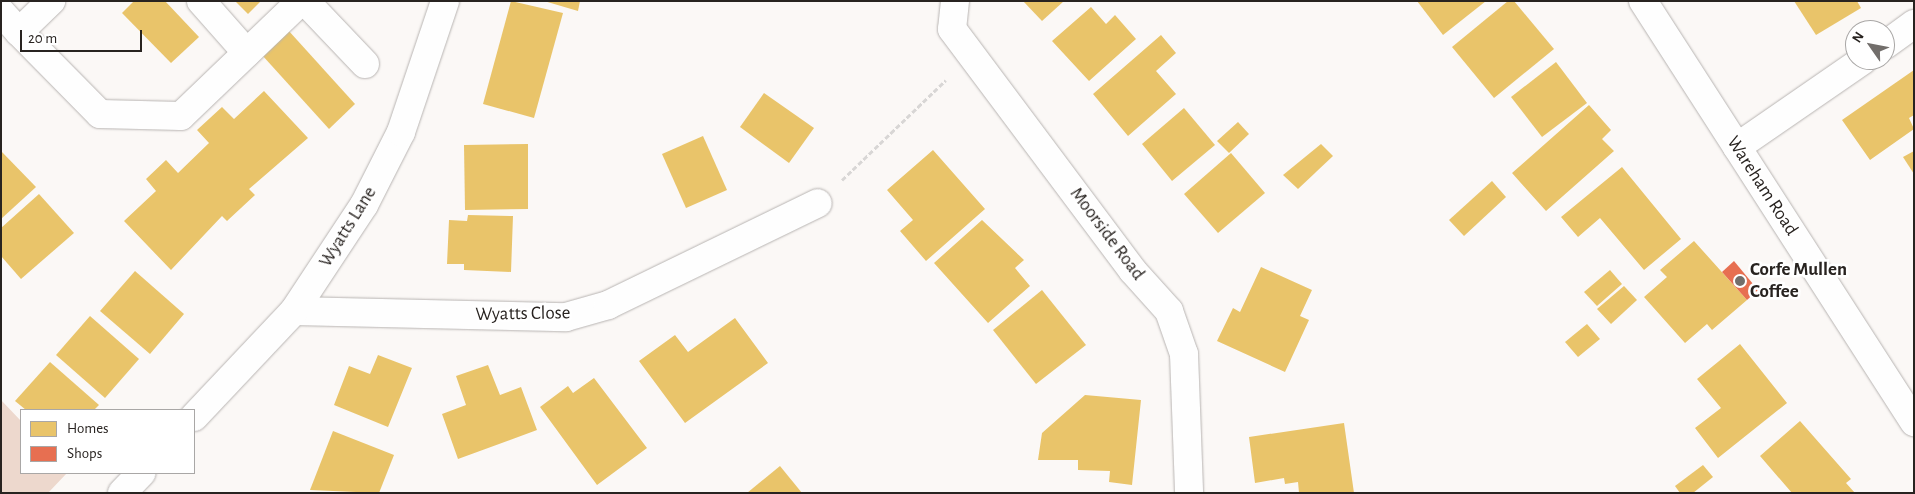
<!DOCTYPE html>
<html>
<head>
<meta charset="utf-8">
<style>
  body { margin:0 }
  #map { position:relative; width:1915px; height:494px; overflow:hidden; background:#fbf8f6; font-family:"Alegreya Sans",sans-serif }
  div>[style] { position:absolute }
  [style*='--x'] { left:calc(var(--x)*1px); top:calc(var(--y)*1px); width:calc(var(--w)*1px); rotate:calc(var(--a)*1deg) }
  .green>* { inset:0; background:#edd8cd }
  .homes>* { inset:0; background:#e9c46a }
  .shops>* { inset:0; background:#e76f51 }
  .path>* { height:3px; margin-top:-1.5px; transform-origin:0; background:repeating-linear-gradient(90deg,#d8d6d5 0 5px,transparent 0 7.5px) }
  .roads { filter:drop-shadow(0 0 1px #b8b4b2) drop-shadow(0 0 1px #b8b4b2) }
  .minor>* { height:28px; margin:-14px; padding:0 14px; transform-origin:14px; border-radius:14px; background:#fefefe }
  .dots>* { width:14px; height:14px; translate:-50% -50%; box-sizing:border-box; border:2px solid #fff; border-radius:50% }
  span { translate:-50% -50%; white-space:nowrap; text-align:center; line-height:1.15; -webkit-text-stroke:5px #fff; paint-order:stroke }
  .street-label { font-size:19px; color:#282320 }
  .poi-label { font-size:19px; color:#282320; font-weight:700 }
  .left { translate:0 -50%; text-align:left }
  .frame { position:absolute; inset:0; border:2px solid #282320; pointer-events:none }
  .legend { position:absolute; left:20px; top:409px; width:175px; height:65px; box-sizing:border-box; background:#fff; border:1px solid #a9a7a6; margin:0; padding:6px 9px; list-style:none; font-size:15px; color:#282320 }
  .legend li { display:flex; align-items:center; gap:10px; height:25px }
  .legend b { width:25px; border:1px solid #a9a7a6 }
  .north { position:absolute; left:1845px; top:20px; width:50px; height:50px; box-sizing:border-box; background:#fff; border:1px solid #a9a7a6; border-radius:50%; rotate:303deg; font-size:14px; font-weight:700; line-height:20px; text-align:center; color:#282320 }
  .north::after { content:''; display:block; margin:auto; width:18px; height:22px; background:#726e6b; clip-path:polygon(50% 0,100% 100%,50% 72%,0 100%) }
  .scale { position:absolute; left:20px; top:30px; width:122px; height:22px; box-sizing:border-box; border:2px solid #282320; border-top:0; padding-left:6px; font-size:15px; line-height:18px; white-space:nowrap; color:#282320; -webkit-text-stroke:4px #fff; paint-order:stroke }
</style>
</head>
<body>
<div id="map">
  <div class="green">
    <div style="clip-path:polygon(1px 400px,21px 421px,21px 473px,67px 473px,48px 493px,1px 493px)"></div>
  </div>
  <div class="homes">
    <div style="clip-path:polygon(134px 1px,165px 1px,199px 37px,171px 63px,122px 13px)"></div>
    <div style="clip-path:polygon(235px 1px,261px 1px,248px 14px)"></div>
    <div style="clip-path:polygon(511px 1px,563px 13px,534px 118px,483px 104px)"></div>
    <div style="clip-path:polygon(544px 1px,580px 1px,578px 11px)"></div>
    <div style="clip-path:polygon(1023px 1px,1064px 1px,1042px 21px)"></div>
    <div style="clip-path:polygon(1417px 1px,1486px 1px,1443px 35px)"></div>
    <div style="clip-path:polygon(1508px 1px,1514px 1px,1554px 49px,1494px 98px,1452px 47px)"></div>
    <div style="clip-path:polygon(1794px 1px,1857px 1px,1861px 8px,1816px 35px)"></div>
    <div style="clip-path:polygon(1091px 7px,1106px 24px,1115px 15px,1136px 39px,1089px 81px,1052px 41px)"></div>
    <div style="clip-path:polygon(288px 30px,355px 104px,329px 129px,262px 55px)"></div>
    <div style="clip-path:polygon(1161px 35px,1176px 53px,1156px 71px,1176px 94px,1128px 136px,1093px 94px)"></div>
    <div style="clip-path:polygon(1556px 62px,1587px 103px,1542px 137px,1511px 97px)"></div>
    <div style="clip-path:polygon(1914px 70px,1914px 115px,1909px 118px,1914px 129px,1870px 160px,1842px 120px)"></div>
    <div style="clip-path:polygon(264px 91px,308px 138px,249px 189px,255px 195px,227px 221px,222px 216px,171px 270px,124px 221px,156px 191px,146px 179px,166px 160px,178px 173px,209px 143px,197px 130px,222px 107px,234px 119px)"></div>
    <div style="clip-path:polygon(764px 93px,814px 128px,789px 163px,740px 127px)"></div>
    <div style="clip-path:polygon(1589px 105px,1611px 130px,1602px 139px,1614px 151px,1546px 211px,1512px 173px)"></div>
    <div style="clip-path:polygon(1184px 108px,1215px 145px,1172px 181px,1142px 144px)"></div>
    <div style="clip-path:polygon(1238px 122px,1249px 134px,1229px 153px,1217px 141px)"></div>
    <div style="clip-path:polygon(703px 136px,727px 190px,686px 208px,662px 154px)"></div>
    <div style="clip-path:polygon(528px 144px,528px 209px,465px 210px,464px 145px)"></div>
    <div style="clip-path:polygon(1321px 144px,1333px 156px,1298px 189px,1283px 175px)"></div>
    <div style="clip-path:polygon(933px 150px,985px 209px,926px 261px,900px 231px,913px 220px,887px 190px)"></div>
    <div style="clip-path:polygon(1px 151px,36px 187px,1px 219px)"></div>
    <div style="clip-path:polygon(1914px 151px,1914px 174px,1903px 157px)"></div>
    <div style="clip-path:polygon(1231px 153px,1265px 193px,1218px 233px,1184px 194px)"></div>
    <div style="clip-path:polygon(1622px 167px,1681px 239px,1644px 270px,1600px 218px,1578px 237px,1561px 217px)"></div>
    <div style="clip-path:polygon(1492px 181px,1506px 197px,1464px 236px,1449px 220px)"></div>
    <div style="clip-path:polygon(39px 194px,74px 233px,21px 279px,1px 256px,1px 228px)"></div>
    <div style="clip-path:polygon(468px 215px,513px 216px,511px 272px,464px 270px,464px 264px,447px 264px,449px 220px,467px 221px)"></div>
    <div style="clip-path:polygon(982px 220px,1024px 260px,1015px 268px,1030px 286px,988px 323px,934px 263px)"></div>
    <div style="clip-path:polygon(1694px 241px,1747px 300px,1712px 330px,1707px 324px,1685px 343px,1644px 297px,1667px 277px,1660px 270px)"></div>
    <div style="clip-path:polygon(1261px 267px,1312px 290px,1300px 316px,1309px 320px,1285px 372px,1217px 341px,1233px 308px,1240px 312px)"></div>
    <div style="clip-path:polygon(1610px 270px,1622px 284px,1597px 306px,1584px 292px)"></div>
    <div style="clip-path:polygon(135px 271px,184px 314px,150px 354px,100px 311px)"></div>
    <div style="clip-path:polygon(1624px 286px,1637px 300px,1611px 324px,1597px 309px)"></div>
    <div style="clip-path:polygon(1042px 290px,1086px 345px,1036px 384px,993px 330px)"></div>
    <div style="clip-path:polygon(90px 316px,139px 359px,105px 398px,56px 355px)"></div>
    <div style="clip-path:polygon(735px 318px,768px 363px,685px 423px,639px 361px,675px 335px,688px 352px)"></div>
    <div style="clip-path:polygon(1587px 324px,1600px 339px,1578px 357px,1565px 342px)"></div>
    <div style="clip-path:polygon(1740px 344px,1787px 403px,1718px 458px,1695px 428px,1721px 408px,1697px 379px)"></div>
    <div style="clip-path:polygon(378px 355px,412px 368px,388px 427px,334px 405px,349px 366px,370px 374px)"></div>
    <div style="clip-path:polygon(50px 362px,99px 405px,94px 410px,26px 410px,15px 401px)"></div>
    <div style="clip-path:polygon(488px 365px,500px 395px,521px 387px,537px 430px,458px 459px,442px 414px,466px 405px,456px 376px)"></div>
    <div style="clip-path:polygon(594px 378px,647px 448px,597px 485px,540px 407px,568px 386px,573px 393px)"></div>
    <div style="clip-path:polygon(1085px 395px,1141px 400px,1132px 485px,1109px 482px,1110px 471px,1078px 470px,1078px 460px,1038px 460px,1042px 433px)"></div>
    <div style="clip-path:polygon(1800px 421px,1851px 479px,1846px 483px,1855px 493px,1792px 493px,1760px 456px)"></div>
    <div style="clip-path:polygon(1344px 423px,1354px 493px,1299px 493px,1298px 482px,1285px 484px,1284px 478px,1255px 483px,1249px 437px)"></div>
    <div style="clip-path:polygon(333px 431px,394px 455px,379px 493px,310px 490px)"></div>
    <div style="clip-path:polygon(1703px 465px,1713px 477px,1693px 493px,1680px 493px,1675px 486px)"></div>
    <div style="clip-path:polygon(780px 466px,802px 493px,747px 493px)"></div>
  </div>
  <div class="shops">
    <div style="clip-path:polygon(1734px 261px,1758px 290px,1747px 300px,1722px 272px)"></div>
  </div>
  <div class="path">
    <div style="--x:842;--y:180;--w:144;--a:-43.9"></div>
  </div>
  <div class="roads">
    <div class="minor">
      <div style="--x:201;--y:1;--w:69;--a:48.5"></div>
      <div style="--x:305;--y:1;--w:87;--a:46.4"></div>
      <div style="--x:955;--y:1;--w:28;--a:96"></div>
      <div style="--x:952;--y:29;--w:302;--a:53.2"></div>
      <div style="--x:1133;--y:271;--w:54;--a:48"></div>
      <div style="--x:1169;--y:311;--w:46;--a:70.8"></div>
      <div style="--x:1184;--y:354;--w:139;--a:87.9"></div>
      <div style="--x:1643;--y:1;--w:501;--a:57.23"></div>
      <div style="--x:1;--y:12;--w:27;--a:48"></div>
      <div style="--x:19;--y:32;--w:45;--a:-44.1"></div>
      <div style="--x:19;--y:32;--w:115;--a:45.4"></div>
      <div style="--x:100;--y:114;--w:81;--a:1.4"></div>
      <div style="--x:181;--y:116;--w:166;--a:-43.8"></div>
      <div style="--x:1885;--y:45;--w:36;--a:-36"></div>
      <div style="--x:1737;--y:147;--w:153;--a:-34.6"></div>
      <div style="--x:294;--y:311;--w:272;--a:1.3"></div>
      <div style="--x:566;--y:317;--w:44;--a:-15.9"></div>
      <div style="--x:608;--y:305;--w:233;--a:-25.9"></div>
      <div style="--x:194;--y:417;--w:146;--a:-46.7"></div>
      <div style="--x:294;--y:311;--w:127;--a:-56.6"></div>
      <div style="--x:364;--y:205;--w:82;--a:-63.1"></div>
      <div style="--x:401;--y:132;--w:138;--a:-71.4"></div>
      <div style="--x:122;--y:493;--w:28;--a:-46"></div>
    </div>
  </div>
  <div class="dots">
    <div style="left:1740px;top:281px;background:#726e6b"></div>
  </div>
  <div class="street-label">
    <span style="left:1762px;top:186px;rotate:57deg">Wareham Road</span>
    <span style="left:348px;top:227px;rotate:-58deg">Wyatts Lane</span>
    <span style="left:1107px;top:234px;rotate:53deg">Moorside Road</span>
    <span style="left:523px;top:314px;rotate:-1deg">Wyatts Close</span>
  </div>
  <div class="poi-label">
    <span class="left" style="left:1750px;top:281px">Corfe Mullen<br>Coffee</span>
  </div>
  <div class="frame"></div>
  <ul class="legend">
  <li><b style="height:14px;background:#e9c46a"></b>Homes</li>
  <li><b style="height:14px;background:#e76f51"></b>Shops</li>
  </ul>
  <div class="north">N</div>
  <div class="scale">20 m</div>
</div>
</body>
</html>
